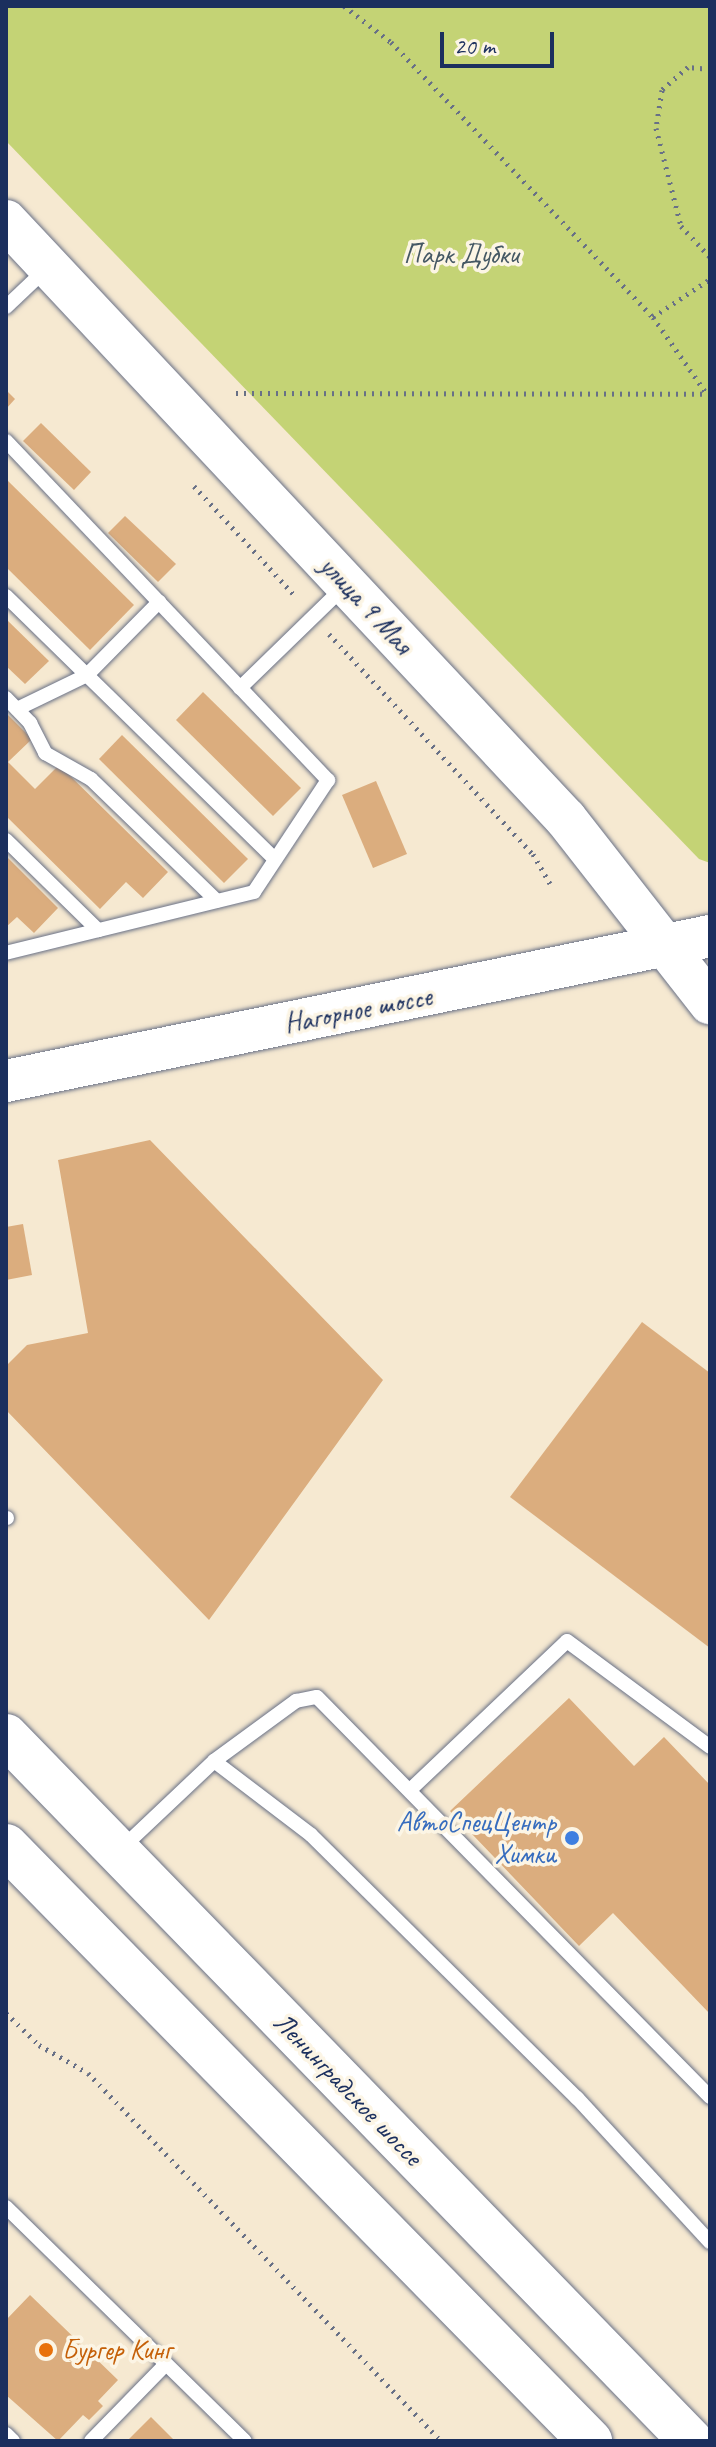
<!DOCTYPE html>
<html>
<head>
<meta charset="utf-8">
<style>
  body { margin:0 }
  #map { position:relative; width:716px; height:2447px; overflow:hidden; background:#f6e9d1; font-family:Caveat,sans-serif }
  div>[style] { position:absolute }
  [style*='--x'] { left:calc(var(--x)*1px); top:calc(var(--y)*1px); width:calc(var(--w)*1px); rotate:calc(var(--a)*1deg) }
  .green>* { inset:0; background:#c4d375 }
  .building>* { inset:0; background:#dbad7e }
  .path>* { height:5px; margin-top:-2.5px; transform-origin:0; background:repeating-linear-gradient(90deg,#687086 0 2px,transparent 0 8px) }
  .roads { filter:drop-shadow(0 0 2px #687086) drop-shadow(0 0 2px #687086) }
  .lane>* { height:14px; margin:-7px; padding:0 7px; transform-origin:7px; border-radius:7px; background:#fff }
  .secondary>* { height:42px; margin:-21px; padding:0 21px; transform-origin:21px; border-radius:21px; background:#fff }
  .highway>* { height:44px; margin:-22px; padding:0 22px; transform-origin:22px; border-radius:22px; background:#fff }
  .dots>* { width:22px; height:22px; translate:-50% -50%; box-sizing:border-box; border:4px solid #fcf5e5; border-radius:50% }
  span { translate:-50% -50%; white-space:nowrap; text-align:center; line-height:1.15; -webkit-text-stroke:7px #fcf5e5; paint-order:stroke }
  .park-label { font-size:28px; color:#455864 }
  .street-label { font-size:28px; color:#1b2f5e }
  .shop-label { font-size:28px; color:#366cbe }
  .right { translate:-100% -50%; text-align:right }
  .food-label { font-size:28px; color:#c56008 }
  .left { translate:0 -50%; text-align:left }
  .frame { position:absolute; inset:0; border:8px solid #1b2f5e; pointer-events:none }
  .scale { position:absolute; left:440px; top:32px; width:114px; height:36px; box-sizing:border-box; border:4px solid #1b2f5e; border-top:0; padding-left:10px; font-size:24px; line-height:28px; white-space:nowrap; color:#1b2f5e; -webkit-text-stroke:6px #fcf5e5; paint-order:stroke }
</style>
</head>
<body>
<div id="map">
  <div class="green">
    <div style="clip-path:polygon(6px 6px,710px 6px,710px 863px,699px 859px,6px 141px)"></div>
  </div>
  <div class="building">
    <div style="clip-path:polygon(6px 390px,15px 399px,6px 409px)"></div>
    <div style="clip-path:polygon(41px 423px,91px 472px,74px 490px,23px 441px)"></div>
    <div style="clip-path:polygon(6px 479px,134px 605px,90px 650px,6px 567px)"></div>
    <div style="clip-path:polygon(125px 516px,176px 564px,158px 582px,108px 533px)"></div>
    <div style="clip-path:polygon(6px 619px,49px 661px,25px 684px,6px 666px)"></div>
    <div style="clip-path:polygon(203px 692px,301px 788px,273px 816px,176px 720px)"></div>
    <div style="clip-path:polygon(6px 713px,32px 739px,8px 762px,35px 789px,59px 765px,168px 872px,143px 898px,126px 882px,100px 909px,6px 816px)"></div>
    <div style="clip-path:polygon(122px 735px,248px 859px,224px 883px,99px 759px)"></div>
    <div style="clip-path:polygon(376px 781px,407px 854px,373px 868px,342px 795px)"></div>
    <div style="clip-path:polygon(6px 856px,58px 908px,34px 933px,17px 917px,6px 927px)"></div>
    <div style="clip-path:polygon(150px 1140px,383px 1380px,209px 1620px,6px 1410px,6px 1366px,27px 1345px,88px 1333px,58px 1160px)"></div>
    <div style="clip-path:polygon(23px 1224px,32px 1275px,6px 1280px,6px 1227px)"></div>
    <div style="clip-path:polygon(642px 1322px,710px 1373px,710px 1648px,510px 1497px)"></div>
    <div style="clip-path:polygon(569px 1698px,634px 1766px,664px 1737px,710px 1785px,710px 2014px,613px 1913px,579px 1946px,450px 1811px)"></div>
    <div style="clip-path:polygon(30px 2295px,118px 2380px,98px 2401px,103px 2406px,89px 2420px,83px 2415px,58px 2441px,6px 2395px,6px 2320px)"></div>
    <div style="clip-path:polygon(151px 2417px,175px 2441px,127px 2441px)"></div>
  </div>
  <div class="path">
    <div style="--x:344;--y:6;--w:59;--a:37.5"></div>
    <div style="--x:391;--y:42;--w:380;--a:46.4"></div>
    <div style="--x:653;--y:317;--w:94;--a:55"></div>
    <div style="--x:710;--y:69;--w:22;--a:-175"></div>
    <div style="--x:688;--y:67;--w:35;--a:139"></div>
    <div style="--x:662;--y:90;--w:38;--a:99"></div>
    <div style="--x:656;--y:128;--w:101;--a:75.7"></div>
    <div style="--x:681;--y:226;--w:42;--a:46.9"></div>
    <div style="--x:653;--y:317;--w:69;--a:-33.7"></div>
    <div style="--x:236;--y:393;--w:473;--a:0.1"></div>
    <div style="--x:194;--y:486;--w:151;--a:47.4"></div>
    <div style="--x:329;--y:634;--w:300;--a:47.2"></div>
    <div style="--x:533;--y:854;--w:34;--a:60"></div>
    <div style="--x:6;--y:2013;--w:46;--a:44.1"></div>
    <div style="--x:39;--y:2045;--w:56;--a:29.7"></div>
    <div style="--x:88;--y:2073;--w:510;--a:46.19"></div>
  </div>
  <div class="roads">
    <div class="lane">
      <div style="--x:6;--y:307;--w:55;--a:-43.5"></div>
      <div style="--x:6;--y:441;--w:468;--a:46.5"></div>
      <div style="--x:328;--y:780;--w:134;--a:123.5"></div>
      <div style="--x:254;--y:892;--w:255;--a:166.2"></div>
      <div style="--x:6;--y:596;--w:376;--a:44.4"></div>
      <div style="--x:240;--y:688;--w:144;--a:-44.2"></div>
      <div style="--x:6;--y:698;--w:35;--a:46"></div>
      <div style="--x:30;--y:723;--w:34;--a:63"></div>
      <div style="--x:45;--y:753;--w:53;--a:29.5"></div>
      <div style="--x:91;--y:779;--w:175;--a:44.1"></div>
      <div style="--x:17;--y:709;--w:78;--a:-25.9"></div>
      <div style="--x:87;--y:675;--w:103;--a:-45.4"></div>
      <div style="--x:6;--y:840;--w:129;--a:44.4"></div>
      <div style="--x:6;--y:1518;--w:1;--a:0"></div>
      <div style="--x:214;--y:1761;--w:122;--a:37.3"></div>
      <div style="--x:311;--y:1835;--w:374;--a:44.7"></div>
      <div style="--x:577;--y:2098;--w:196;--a:47.3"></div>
      <div style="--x:410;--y:1790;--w:216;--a:-43.5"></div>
      <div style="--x:567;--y:1641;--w:178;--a:36.5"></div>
      <div style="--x:121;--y:1849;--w:128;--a:-43.4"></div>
      <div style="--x:214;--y:1761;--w:102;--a:-36.2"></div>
      <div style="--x:296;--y:1701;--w:21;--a:-11"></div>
      <div style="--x:317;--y:1697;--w:561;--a:45.51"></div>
      <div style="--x:6;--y:2207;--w:334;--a:44.4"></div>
      <div style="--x:6;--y:2434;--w:10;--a:45"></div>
      <div style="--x:91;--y:2441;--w:107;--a:-45.8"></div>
    </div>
    <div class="secondary">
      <div style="--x:6;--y:221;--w:819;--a:46.88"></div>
      <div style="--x:566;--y:819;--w:234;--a:52"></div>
      <div style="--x:6;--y:1081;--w:719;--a:-11.64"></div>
    </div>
    <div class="highway">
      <div style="--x:6;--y:1736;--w:983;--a:45.82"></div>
      <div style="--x:6;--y:1846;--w:834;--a:45.53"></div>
    </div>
  </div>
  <div class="dots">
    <div style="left:572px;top:1838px;background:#3f7fe0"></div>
    <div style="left:46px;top:2350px;background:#e8710a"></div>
  </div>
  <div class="park-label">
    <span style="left:461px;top:254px">Парк Дубки</span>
  </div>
  <div class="street-label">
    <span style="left:366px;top:605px;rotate:47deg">улица 9 Мая</span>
    <span style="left:358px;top:1010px;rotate:-11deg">Нагорное шоссе</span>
    <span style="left:348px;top:2089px;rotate:46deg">Ленинградское шоссе</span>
  </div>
  <div class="shop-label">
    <span class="right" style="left:556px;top:1838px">АвтоСпецЦентр<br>Химки</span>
  </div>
  <div class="food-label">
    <span class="left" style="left:62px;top:2350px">Бургер Кинг</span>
  </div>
  <div class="frame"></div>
  <div class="scale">20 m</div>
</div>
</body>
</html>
